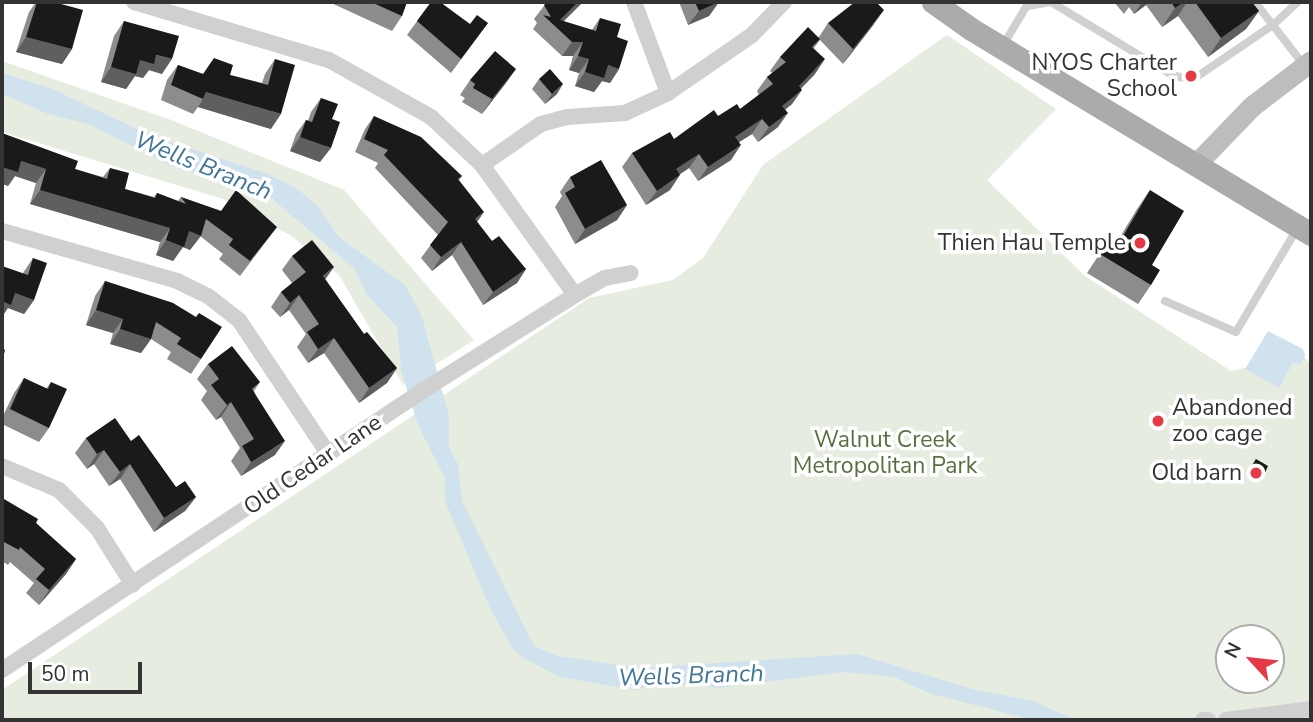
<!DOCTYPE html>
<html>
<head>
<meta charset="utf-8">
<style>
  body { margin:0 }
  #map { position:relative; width:1313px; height:722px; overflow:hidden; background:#fff; font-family:"Nunito Sans",sans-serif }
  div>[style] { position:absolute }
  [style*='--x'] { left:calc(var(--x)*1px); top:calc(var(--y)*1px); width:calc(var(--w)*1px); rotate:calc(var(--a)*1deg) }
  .green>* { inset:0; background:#e6ecdf }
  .water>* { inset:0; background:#cfe2ee }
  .lane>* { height:8px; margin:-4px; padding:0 4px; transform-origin:4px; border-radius:4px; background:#d0d0d0 }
  .street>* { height:16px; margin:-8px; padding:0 8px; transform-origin:8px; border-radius:8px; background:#d0d0d0 }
  .secondary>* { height:21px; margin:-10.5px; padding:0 10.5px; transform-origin:10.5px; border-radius:10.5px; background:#bdbdbd }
  .primary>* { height:23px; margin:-11.5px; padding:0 11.5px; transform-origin:11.5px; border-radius:11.5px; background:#ababab }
  .wall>* { inset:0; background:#8c8c8c }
  .shaded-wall>* { inset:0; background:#5f5f5f }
  .building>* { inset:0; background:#1a1a1a }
  .dots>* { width:19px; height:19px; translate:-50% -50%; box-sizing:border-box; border:4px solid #fff; border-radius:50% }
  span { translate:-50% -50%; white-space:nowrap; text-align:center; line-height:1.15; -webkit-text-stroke:7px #fff; paint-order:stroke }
  .poi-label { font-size:23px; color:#333 }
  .right { translate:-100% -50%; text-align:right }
  .left { translate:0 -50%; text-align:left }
  .park-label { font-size:23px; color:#56703f }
  .street-label { font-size:23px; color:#333 }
  .water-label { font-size:24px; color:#3f7597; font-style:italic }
  .frame { position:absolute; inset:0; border:4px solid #333; pointer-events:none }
  .north { position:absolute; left:1215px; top:624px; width:70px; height:70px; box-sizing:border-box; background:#fff; border:2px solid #adadad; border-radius:50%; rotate:297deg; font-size:19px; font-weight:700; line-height:28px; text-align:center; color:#333 }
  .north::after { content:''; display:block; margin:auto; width:24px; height:32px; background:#e63946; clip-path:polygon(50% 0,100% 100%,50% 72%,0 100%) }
  .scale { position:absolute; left:28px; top:662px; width:114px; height:32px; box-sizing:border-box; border:4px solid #333; border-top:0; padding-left:9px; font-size:21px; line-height:24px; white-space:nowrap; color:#333; -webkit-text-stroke:5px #fff; paint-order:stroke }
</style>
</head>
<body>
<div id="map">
  <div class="green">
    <div style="clip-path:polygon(evenodd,947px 35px,1056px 109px,987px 180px,1085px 276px,1231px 371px,1303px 355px,1311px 365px,1311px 720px,2px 720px,2px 690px,589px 298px,673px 280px,703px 258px,763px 165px,947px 35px,1229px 638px,1271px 638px,1271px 680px,1229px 680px,1229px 638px)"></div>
    <div style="clip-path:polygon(2px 61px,171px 120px,344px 190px,474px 340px,403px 385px,339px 275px,290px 235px,223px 199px,2px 132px)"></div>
  </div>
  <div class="water">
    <div style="clip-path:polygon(2px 73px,50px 88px,154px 137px,265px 173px,296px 188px,316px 204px,339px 237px,406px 286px,422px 317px,449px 416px,449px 448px,458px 464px,462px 501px,534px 646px,558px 656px,639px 668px,857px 654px,972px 689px,1033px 701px,1076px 720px,1034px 720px,931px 694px,894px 677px,845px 672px,720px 688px,662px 683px,635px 690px,560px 677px,525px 659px,512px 648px,489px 606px,445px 501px,445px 478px,418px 425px,401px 370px,397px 327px,366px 294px,355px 269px,270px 197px,172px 166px,88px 124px,46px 113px,2px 94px)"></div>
    <div style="clip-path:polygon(1268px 331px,1303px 349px,1305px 355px,1300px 365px,1293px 362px,1279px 388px,1245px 369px)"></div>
  </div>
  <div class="lane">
    <div style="--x:1255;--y:2;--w:78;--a:52.3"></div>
    <div style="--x:1028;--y:6;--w:23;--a:-10"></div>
    <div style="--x:1051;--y:2;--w:141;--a:31.1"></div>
    <div style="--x:1172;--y:75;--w:21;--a:14"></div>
    <div style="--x:1192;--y:80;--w:98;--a:-34.2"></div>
    <div style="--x:1273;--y:25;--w:34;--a:-43"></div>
    <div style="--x:1002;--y:47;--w:52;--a:-59"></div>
    <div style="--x:1165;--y:301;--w:77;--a:23.6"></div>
    <div style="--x:1236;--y:332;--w:120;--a:-59.4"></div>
  </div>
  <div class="street">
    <div style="--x:134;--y:2;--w:203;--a:16.6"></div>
    <div style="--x:329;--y:60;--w:117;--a:29.2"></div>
    <div style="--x:431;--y:117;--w:70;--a:43.3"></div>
    <div style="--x:482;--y:165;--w:160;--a:54.4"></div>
    <div style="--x:634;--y:2;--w:97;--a:69.5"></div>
    <div style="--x:482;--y:165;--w:72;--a:-34.8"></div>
    <div style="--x:541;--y:124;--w:27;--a:-15"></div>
    <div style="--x:567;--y:117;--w:58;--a:-3.9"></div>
    <div style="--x:625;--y:113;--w:47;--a:-24.9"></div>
    <div style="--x:668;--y:93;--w:102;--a:-34.6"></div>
    <div style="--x:752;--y:35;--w:46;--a:-45.9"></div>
    <div style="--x:2;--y:231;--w:182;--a:15.9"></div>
    <div style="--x:177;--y:281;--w:34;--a:26"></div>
    <div style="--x:208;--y:296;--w:39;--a:38"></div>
    <div style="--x:239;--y:320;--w:162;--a:56.3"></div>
    <div style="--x:2;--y:466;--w:62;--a:22.8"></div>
    <div style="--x:59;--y:490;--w:54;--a:45"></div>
    <div style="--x:97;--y:528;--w:67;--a:57.7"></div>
    <div style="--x:2;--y:670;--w:514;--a:-33.57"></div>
    <div style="--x:430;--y:386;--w:171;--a:-32.1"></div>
    <div style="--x:575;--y:295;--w:34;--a:-30"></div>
    <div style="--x:605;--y:278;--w:26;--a:-11"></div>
    <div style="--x:1203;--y:720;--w:5;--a:0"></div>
    <div style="--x:1226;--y:720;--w:86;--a:-7.4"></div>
  </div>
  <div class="secondary">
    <div style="--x:1195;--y:165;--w:82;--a:-46"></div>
    <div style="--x:1252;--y:106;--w:74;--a:-37.3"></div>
  </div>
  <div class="primary">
    <div style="--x:933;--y:2;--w:47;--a:35.4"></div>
    <div style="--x:971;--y:29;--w:397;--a:31.1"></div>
  </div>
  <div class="wall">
    <div style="clip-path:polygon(36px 2px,54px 2px,72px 49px,62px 64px,16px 52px,29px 12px)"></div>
    <div style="clip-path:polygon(329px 2px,407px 2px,402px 16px,392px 31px)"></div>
    <div style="clip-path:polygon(431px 2px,470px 24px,488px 23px,451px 73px,407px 35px)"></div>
    <div style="clip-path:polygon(547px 2px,583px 2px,563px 21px,592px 30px,600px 18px,617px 37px,619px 69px,610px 83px,602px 81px,594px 92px,575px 86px,579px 73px,569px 70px,573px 56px,562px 56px,533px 29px,537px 23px,534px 19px)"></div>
    <div style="clip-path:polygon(679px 2px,719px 2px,709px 16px,688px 25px)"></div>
    <div style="clip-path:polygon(1114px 2px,1252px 2px,1259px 11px,1246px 29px,1208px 57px,1178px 16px,1162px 27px,1146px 5px,1134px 14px,1129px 7px,1124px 14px)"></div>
    <div style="clip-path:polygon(124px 21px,162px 74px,149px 70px,143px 78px,135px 76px,126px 89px,101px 82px,114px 36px)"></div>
    <div style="clip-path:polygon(828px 23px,874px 24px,843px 64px,820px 40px,814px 48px,815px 74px,801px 88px,792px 104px,785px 110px,778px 127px,758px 142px,752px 134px,739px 142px,731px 160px,698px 181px,689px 168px,679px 175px,670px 190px,646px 205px,622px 167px,632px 153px,674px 139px,718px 116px,740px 109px,759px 95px,757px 91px,767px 77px,772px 73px,770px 71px,780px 57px,819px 37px)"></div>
    <div style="clip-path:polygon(275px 59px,271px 129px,198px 107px,193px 114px,161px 100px,167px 80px,178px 65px,203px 74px,230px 75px,262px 83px,265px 74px)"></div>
    <div style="clip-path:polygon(516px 69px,482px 114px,462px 102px,465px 98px,460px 95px,470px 80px)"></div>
    <div style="clip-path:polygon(539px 79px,557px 94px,545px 104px,532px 89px)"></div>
    <div style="clip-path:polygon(321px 98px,332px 119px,320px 162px,290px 151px,296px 134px,306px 120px,308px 121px,311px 112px)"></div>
    <div style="clip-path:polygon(374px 116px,462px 176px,459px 180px,477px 222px,492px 241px,526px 269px,517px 283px,483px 305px,452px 255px,432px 271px,421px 258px,438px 235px,375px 168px,378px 163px,355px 152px,365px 129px)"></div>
    <div style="clip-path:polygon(2px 133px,75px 169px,103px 177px,110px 168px,125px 189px,154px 197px,157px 193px,178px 201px,181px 197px,221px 211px,277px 227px,240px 276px,219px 259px,223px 254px,200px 236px,190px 250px,183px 247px,173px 261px,156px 255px,160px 242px,30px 204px,36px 183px,15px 176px,8px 186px)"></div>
    <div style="clip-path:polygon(570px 177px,627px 205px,617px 220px,575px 244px,555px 207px,562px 196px,560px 192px)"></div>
    <div style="clip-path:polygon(1150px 190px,1152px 265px,1151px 285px,1138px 304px,1087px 273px,1110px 238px,1117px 242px,1137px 209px)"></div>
    <div style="clip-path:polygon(292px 256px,325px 279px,364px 334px,397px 368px,387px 383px,359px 403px,324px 353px,308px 363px,297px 347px,306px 334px,289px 310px,280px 317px,271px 307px,281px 292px,292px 283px,282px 270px)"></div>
    <div style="clip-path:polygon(33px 258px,34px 300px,24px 314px,8px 308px,23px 273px)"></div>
    <div style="clip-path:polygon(105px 281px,173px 303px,201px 359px,191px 374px,167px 359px,171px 352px,151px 339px,141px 353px,110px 344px,113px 333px,86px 325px,95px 296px)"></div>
    <div style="clip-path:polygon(208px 364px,260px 382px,254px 391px,275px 455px,241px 476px,231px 461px,240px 448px,221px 417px,216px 420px,201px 400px,207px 391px,197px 379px)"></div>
    <div style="clip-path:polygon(24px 378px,46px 389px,51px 382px,49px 428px,39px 442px,2px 424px,2px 418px,14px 393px)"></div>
    <div style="clip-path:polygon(86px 438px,131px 441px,176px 487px,196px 497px,185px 511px,154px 532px,120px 479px,109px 486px,94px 464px,87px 469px,75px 453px)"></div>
    <div style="clip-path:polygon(1256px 459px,1263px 477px,1260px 482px,1247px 474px)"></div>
    <div style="clip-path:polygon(2px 502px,36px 523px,76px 559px,66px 574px,39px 605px,26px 593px,34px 583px,10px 562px,8px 565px,2px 561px)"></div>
  </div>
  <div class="shaded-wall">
    <div style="clip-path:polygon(578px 2px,583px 2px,557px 28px,560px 20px)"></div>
    <div style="clip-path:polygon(719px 2px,709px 16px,688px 25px,699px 11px)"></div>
    <div style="clip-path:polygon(1142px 2px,1148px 2px,1146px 5px,1134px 14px)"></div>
    <div style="clip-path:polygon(1184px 2px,1187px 2px,1178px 16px,1162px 27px,1175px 8px)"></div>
    <div style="clip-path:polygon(884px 10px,874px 24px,843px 64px,853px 49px)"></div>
    <div style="clip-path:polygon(1259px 11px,1246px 29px,1208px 57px,1221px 38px)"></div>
    <div style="clip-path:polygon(26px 37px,72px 49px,62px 64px,16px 52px)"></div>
    <div style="clip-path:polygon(572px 42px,583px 42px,573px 56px,562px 56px)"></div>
    <div style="clip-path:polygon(156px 55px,172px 59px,162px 74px,149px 70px,143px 78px,135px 76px,126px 89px,101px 82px,111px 67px)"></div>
    <div style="clip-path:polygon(578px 56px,589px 59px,579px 73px,569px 70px)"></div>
    <div style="clip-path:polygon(825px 59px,815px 74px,790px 100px,802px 90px,792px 104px,772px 120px,782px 106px,799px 86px)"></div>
    <div style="clip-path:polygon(608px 65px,619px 69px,610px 83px,602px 81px,594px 92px,575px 86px,585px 72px)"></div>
    <div style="clip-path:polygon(516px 69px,506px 83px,482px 114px,492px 99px)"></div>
    <div style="clip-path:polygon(563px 84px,557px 94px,545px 104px,552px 94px)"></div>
    <div style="clip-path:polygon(206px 92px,281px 114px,271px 129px,198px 107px,203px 99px)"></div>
    <div style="clip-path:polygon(788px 113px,778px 127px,758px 142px,769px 127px)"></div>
    <div style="clip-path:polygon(762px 119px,752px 134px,725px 151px,735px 137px)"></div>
    <div style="clip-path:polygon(300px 137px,331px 148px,320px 162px,290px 151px)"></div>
    <div style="clip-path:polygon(741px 145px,731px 160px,698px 181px,708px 167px)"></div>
    <div style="clip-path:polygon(699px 154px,689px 168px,665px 184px,676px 169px)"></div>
    <div style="clip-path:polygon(21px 161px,46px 169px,36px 183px,15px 176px,8px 186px,2px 184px,2px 167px)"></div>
    <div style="clip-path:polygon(680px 175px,670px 190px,646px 205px,657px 191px)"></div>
    <div style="clip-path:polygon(40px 190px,170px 228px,160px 242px,30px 204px)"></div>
    <div style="clip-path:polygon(627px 205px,617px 220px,575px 244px,585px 229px)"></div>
    <div style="clip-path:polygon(484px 212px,475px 225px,475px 219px)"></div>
    <div style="clip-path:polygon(189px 231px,201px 236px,190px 250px,183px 247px,173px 261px,156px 255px,166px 240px)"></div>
    <div style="clip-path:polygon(461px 242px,452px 255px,432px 271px,441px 257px)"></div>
    <div style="clip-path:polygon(334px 267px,324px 281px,323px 276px)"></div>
    <div style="clip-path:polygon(526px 269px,517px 283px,483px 305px,493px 292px)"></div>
    <div style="clip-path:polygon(15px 293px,34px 300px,24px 314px,8px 308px,2px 317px,2px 301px)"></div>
    <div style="clip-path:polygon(299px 295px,289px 310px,280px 317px,290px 303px)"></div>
    <div style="clip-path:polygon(96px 310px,123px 319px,113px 333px,86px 325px)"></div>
    <div style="clip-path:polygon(120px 329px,151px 339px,141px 353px,110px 344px)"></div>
    <div style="clip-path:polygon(334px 338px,324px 353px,308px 363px,318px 349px)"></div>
    <div style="clip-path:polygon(397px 368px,387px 383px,359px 403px,369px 388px)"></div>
    <div style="clip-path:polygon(231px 402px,221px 417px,216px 420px,227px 405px)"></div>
    <div style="clip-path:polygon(285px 441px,275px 455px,241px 476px,251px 462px)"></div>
    <div style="clip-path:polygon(104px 450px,94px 464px,87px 469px,97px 454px)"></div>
    <div style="clip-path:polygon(130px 464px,120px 479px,109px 486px,120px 472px)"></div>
    <div style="clip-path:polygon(196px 497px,185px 511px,154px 532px,164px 518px)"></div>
    <div style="clip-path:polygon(76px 559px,66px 574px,39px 605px,49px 590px)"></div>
  </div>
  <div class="building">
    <div style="clip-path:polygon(37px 2px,54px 2px,83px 10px,72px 49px,26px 37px)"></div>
    <div style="clip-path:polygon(371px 2px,407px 2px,402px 16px)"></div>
    <div style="clip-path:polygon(431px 2px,440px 2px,470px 24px,477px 15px,488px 23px,461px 59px,417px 21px)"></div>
    <div style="clip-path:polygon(547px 2px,578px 2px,560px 20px,596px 31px,600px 18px,621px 24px,617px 37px,628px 41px,619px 69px,608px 65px,604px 78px,585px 72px,589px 59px,578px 56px,583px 42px,572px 42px,543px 15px,551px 17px,544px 5px)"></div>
    <div style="clip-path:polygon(695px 2px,719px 2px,699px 11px)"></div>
    <div style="clip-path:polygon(855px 2px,876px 2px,884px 10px,853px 49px,828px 23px)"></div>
    <div style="clip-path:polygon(1171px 2px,1184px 2px,1175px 8px)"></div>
    <div style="clip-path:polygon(1195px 2px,1252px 2px,1259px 11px,1221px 38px)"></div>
    <div style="clip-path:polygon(124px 21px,179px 36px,172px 59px,156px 55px,154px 64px,140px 60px,136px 74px,111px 67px)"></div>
    <div style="clip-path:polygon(808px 27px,820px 39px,812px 47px,825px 59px,799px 86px,802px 90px,782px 106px,788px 113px,769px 127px,762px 119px,735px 137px,741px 145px,708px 167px,699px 154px,676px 169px,680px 175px,657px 191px,632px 153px,670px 132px,674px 139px,714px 110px,718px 116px,737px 104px,740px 109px,773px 84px,767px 77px,786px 62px,780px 57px)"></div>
    <div style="clip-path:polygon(495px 51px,516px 69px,492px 99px,473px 88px,475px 84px,470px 80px)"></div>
    <div style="clip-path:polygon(214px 58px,233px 65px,230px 75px,268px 85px,275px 59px,295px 65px,281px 114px,206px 92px,203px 99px,171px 85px,178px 65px,203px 74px)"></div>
    <div style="clip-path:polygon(550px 69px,563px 84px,552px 94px,539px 79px)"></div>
    <div style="clip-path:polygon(321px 98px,338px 104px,332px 119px,340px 122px,331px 148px,300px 137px,306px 120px,312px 122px)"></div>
    <div style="clip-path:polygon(374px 116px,421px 137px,462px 176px,458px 179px,484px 212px,475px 219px,492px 241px,499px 236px,526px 269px,493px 292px,461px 242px,441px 257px,430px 245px,448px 222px,384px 155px,388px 150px,364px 139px)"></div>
    <div style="clip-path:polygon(2px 133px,78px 161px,75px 169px,107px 179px,110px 168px,129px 173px,125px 189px,155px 198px,157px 193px,186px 204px,181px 197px,221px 211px,236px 190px,277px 227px,250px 261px,229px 245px,233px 239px,206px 219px,201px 236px,189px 231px,184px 247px,166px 240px,170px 228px,40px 190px,46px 169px,21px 161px,18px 172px,2px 167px)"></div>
    <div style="clip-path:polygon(601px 160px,627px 205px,585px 229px,565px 193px,575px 187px,570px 177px)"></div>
    <div style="clip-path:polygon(1150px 190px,1184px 211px,1152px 265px,1160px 270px,1151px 285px,1100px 254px,1110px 238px,1119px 243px)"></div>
    <div style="clip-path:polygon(312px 240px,334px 267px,323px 276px,364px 334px,367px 332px,397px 368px,369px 388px,334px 338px,318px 349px,307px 332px,319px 324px,299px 295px,290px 303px,281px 292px,306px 272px,292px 256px)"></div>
    <div style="clip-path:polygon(33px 258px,47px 263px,34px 300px,15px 293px,11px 305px,2px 301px,2px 266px,28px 275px)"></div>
    <div style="clip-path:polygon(105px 281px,173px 303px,196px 317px,199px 313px,222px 327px,201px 359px,177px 344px,181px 338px,156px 322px,151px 339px,120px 329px,123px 319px,96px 310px)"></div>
    <div style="clip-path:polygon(232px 346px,260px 382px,252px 389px,285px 441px,251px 462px,242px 446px,254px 439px,231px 402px,227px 405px,211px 385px,219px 379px,208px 364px)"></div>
    <div style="clip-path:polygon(2px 348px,5px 350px,2px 362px)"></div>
    <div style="clip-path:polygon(24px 378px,48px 389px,51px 382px,67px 389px,49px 428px,10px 409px)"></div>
    <div style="clip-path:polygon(115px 418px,131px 441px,139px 435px,176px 487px,185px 481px,196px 497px,164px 518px,130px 464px,120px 472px,104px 450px,97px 454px,86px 438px)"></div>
    <div style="clip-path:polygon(1256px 459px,1268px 466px,1263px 477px,1250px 469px)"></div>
    <div style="clip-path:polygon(4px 499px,38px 519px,36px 523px,76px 559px,49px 590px,36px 579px,45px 569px,20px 547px,19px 550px,2px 541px,2px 503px)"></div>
  </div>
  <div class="dots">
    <div style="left:1191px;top:76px;background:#e63946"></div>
    <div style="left:1140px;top:243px;background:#e63946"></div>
    <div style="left:1158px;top:421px;background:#e63946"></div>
    <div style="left:1256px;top:473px;background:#e63946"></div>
  </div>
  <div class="poi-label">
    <span class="right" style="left:1177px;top:76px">NYOS Charter<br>School</span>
    <span class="right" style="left:1126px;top:243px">Thien Hau Temple</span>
    <span class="left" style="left:1172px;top:421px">Abandoned<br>zoo cage</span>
    <span class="right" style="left:1242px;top:473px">Old barn</span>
  </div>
  <div class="park-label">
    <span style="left:885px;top:453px">Walnut Creek<br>Metropolitan Park</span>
  </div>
  <div class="street-label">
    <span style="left:313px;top:465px;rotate:-34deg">Old Cedar Lane</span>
  </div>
  <div class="water-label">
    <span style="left:203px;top:166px;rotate:22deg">Wells Branch</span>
    <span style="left:691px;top:676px;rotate:-2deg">Wells Branch</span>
  </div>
  <div class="frame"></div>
  <div class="north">N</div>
  <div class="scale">50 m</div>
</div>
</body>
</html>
